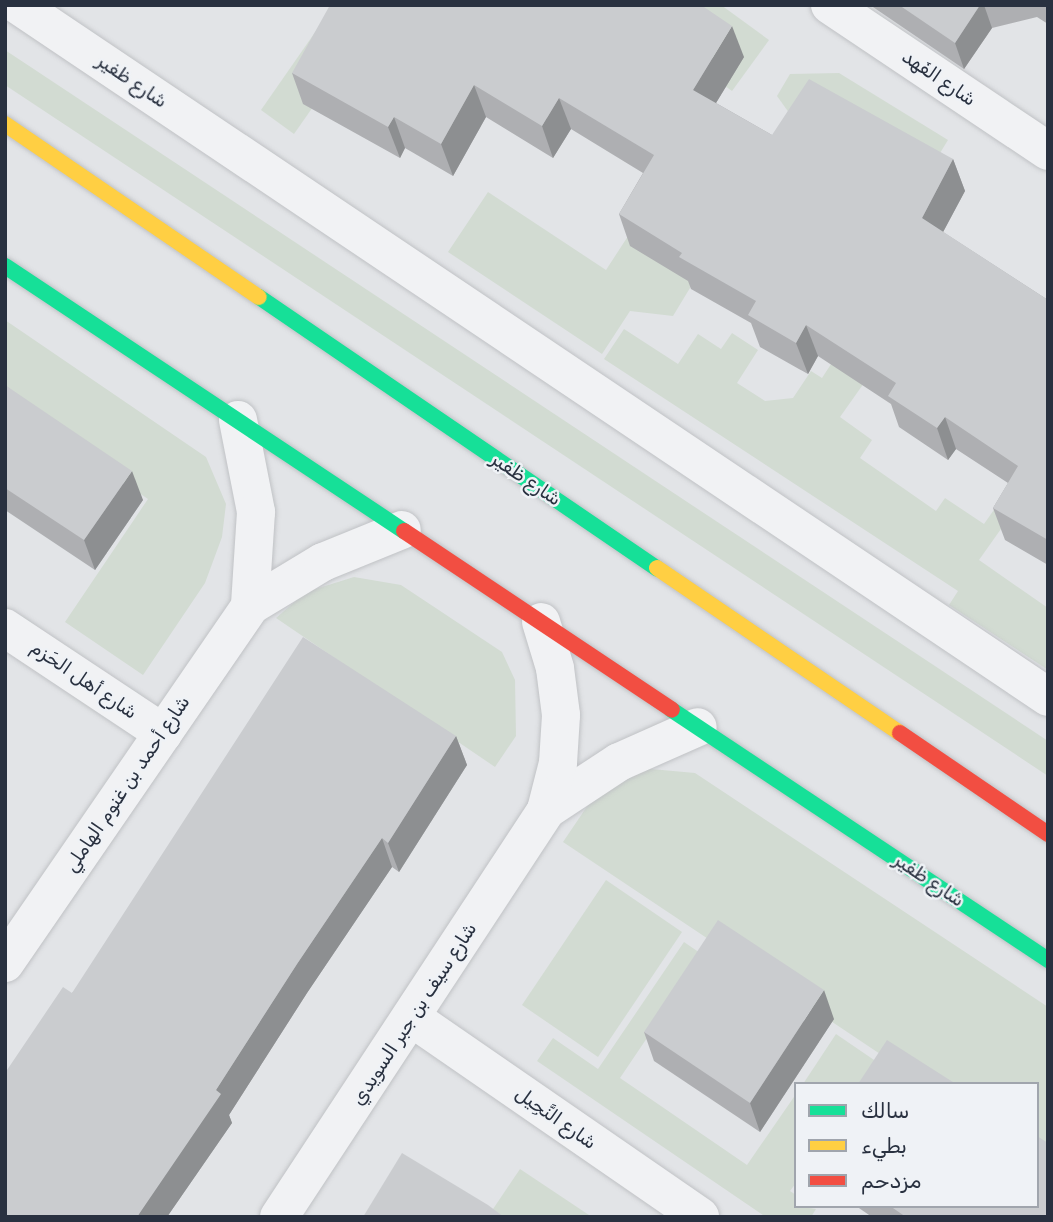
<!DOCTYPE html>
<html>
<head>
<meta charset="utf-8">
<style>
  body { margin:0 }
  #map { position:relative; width:1053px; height:1222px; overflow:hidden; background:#e2e4e7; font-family:Rubik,Cairo,sans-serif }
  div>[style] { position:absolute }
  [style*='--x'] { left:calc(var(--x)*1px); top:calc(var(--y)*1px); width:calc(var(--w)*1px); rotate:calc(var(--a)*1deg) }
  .green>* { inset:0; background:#d2dbd2 }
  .roads { filter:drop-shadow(0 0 2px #c0c2c5) drop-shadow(0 0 2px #c0c2c5) }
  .street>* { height:38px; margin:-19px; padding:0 19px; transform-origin:19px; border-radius:19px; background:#f1f2f4 }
  .fast>* { height:16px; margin:-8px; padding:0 8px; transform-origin:8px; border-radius:8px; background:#16e098 }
  .slow>* { height:16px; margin:-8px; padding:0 8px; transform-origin:8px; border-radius:8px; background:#ffcf43 }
  .jam>* { height:16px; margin:-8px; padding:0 8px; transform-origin:8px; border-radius:8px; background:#f24e42 }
  .wall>* { inset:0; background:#aeafb2 }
  .shaded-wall>* { inset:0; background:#8d8f91 }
  .building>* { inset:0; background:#cacccf }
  span { translate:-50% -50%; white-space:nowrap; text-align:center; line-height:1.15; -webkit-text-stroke:5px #eff2f6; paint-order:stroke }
  .street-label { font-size:19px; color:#293140 }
  .frame { position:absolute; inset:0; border:7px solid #293140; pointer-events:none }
  .legend { position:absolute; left:794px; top:1082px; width:245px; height:126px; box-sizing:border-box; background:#eff2f6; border:2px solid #a0a5ad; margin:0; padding:9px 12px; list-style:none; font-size:21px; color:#293140 }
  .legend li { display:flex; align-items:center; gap:14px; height:35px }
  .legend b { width:35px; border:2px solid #a0a5ad }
</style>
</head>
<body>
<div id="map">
  <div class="green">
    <div style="clip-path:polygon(334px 5px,322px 94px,294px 134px,261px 110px)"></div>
    <div style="clip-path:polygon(646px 5px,721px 5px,769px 40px,732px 91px,638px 23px)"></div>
    <div style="clip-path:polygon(5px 50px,1048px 741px,1048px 776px,5px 85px)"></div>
    <div style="clip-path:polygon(839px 73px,948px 140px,905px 210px,802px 131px,777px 96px,790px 74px)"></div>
    <div style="clip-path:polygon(673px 167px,710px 255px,673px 316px,630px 311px,602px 354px,448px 252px,488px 192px,606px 270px)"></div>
    <div style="clip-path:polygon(5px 320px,206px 457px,226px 504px,222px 537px,205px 583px,143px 675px,65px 622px,148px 499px,5px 402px)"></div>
    <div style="clip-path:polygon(624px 329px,678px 364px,698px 334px,721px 349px,732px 333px,758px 350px,737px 383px,765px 401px,793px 398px,811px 371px,822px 378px,850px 335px,869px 376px,840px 417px,872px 440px,860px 458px,936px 511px,945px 498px,984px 524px,1033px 454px,1047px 464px,979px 560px,1048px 608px,1048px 670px,949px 605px,958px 591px,604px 359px)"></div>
    <div style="clip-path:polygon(354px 577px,401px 585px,502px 652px,515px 680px,516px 736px,495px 767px,276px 618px,306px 592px)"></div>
    <div style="clip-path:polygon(640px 768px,695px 773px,1048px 1007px,1048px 1166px,1037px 1159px,1037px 1084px,925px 1084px,563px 842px,588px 805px)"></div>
    <div style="clip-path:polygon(606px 880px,682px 932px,598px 1057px,522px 1005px)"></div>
    <div style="clip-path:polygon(684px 942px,703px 955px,620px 1078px,747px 1165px,796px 1094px,796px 1183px,790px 1191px,796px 1195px,796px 1206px,816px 1209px,811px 1217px,766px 1217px,537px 1061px,553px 1038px,598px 1069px)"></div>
    <div style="clip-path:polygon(836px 1034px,877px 1062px,863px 1084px,803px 1084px)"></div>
    <div style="clip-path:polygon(520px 1169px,592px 1217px,489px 1215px)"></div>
  </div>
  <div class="roads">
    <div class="street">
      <div style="--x:18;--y:5;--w:1241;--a:33.89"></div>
      <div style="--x:830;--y:5;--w:262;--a:33.8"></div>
      <div style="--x:238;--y:420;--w:94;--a:78.9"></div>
      <div style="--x:256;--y:512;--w:94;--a:93.7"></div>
      <div style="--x:5;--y:628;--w:190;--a:33.6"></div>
      <div style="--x:546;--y:810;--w:87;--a:-33.3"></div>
      <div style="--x:619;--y:762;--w:86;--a:-23.9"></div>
      <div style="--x:5;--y:963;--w:433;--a:-55.5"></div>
      <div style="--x:250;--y:606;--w:85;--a:-31.1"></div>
      <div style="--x:323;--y:562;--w:85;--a:-22.1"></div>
      <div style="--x:412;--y:1018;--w:350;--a:34.6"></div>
      <div style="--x:279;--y:1217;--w:487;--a:-56.7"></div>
      <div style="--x:546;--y:810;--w:49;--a:-75.7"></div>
      <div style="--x:558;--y:763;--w:48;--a:-86.4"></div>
      <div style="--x:561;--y:715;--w:47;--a:-97.3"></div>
      <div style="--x:555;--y:668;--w:48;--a:-106.9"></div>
    </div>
    <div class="fast">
      <div style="--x:5;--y:266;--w:479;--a:33.6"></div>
      <div style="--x:259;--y:297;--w:482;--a:34.3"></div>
      <div style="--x:672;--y:710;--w:452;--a:33.6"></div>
    </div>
    <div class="slow">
      <div style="--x:5;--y:124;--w:307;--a:34.3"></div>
      <div style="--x:657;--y:568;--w:294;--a:34.2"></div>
    </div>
    <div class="jam">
      <div style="--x:404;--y:531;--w:322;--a:33.7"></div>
      <div style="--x:900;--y:733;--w:179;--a:34.3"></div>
    </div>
  </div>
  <div class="wall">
    <div style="clip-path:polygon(870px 5px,1048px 5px,1048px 24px,1037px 17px,992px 28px,964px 69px)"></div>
    <div style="clip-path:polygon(744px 57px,716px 103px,772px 135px,953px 159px,965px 191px,943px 232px,1048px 300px,1048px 565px,1005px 540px,993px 508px,1008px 483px,956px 449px,948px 460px,899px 427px,891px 404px,818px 356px,808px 374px,760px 347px,751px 323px,691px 289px,688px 281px,630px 246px,619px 214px,643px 173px,571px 129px,553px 158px,486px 117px,453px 176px,405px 148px,400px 158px,303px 104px,292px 73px)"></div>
    <div style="clip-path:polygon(5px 385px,143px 500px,95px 570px,5px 510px)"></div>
    <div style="clip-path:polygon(456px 736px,467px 765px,399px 872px,392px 867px,307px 993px,229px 1115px,232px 1123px,167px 1217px,5px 1217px,72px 993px)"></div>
    <div style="clip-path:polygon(834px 1019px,760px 1132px,654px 1061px,644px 1032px)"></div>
    <div style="clip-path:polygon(856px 1206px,1037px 1206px,1048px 1217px,872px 1217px)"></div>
  </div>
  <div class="shaded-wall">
    <div style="clip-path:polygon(980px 5px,984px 5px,992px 28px,964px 69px,955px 43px)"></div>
    <div style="clip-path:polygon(732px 26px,744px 57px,705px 121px,693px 90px)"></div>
    <div style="clip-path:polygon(474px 85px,486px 117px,453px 176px,441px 144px)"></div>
    <div style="clip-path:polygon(559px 98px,571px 129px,553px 158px,542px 126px)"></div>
    <div style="clip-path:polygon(394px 117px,405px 148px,400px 158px,388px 127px)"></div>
    <div style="clip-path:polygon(953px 159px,965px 191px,934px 249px,922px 218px)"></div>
    <div style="clip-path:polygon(806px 325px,818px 356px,808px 374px,796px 343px)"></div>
    <div style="clip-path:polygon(945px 417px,956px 449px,948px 460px,937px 428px)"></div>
    <div style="clip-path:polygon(132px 471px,143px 500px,95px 570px,84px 540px)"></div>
    <div style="clip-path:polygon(456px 736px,467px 765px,399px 872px,388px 843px)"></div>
    <div style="clip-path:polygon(382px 838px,392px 867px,307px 993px,229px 1115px,232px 1123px,167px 1217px,137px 1217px,216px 1090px,297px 964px)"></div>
    <div style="clip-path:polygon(824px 990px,834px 1019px,760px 1132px,750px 1103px)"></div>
  </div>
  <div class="building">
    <div style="clip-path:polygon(330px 5px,701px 5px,732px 26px,693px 90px,772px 135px,809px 79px,953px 159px,922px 218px,1048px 300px,1048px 540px,993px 508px,1018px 466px,945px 417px,937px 428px,888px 396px,896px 383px,806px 325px,796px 343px,748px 315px,756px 301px,679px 257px,682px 253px,619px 214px,654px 155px,559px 98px,542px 126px,474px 85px,441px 144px,394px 117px,388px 127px,292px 73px)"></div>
    <div style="clip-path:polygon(899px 5px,980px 5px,955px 43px)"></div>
    <div style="clip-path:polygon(5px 385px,132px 471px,84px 540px,5px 488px)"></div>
    <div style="clip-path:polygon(303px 637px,456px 736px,388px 843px,382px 838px,297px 964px,216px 1090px,221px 1094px,137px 1217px,5px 1217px,5px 1073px,63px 987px,72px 993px)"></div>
    <div style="clip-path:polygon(718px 920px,824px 990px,750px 1103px,644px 1032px)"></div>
    <div style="clip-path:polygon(887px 1040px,956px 1084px,858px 1084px)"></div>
    <div style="clip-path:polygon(1037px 1136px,1048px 1143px,1048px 1217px,906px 1217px,890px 1206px,1037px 1206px)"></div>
    <div style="clip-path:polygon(402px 1153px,488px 1205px,504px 1217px,363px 1217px)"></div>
  </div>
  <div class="street-label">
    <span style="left:939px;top:78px;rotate:34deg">شارع الفَهد</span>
    <span style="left:132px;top:81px;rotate:34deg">شارع ظفير</span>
    <span style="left:526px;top:479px;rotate:34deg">شارع ظفير</span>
    <span style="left:84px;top:680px;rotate:34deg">شارع أهل الحَزم</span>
    <span style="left:127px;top:784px;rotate:-56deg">شارع أحمد بن غنوم الهاملي</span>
    <span style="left:929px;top:880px;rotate:34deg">شارع ظفير</span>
    <span style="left:414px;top:1014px;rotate:-57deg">شارع سيف بن جبر السويدي</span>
    <span style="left:556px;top:1118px;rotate:35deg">شارع النَّجِيل</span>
  </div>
  <div class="frame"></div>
  <ul class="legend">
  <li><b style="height:9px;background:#16e098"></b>سالك</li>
  <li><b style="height:9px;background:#ffcf43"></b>بطيء</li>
  <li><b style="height:9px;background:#f24e42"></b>مزدحم</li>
  </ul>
</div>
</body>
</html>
